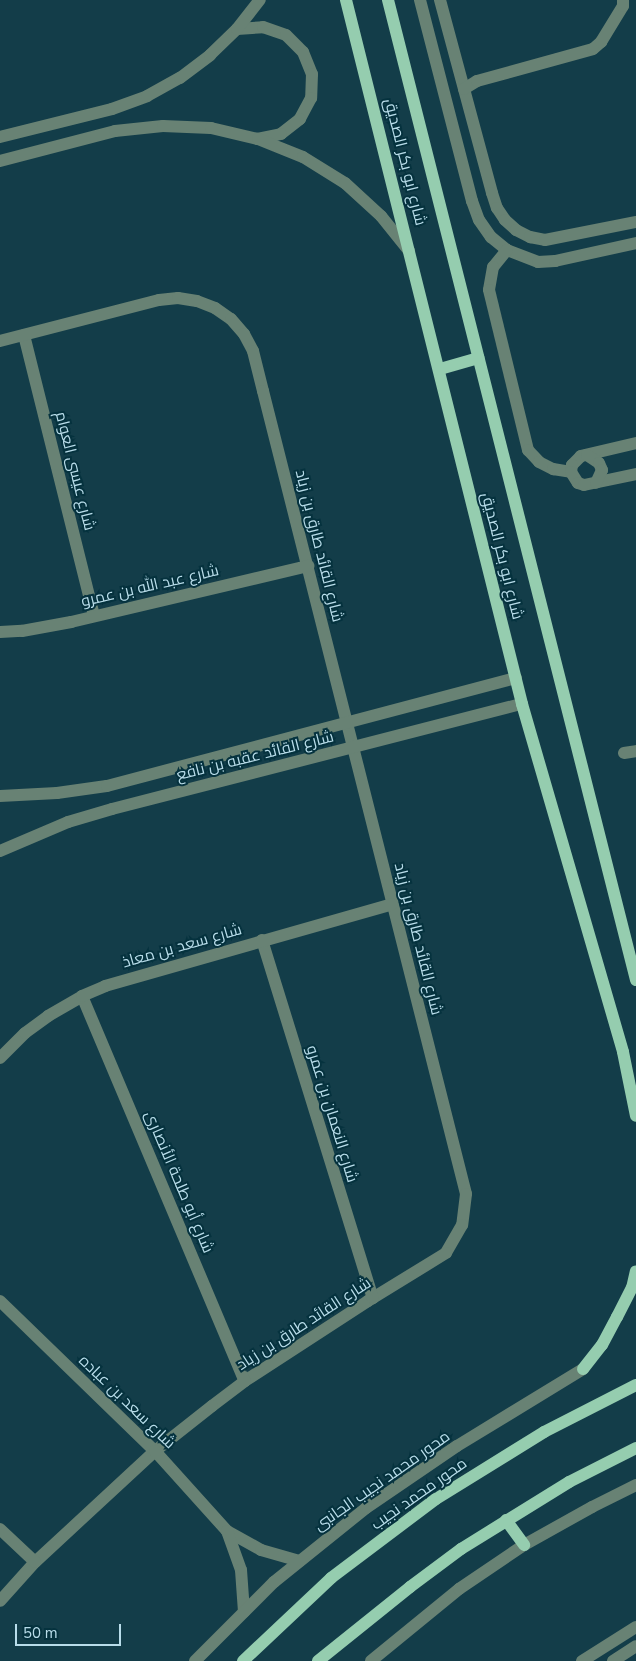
<!DOCTYPE html>
<html>
<head>
<meta charset="utf-8">
<style>
  body { margin:0 }
  #map { position:relative; width:636px; height:1661px; overflow:hidden; background:#133d49; font-family:"Nunito Sans",Cairo,sans-serif }
  div>[style] { position:absolute }
  [style*='--x'] { left:calc(var(--x)*1px); top:calc(var(--y)*1px); width:calc(var(--w)*1px); rotate:calc(var(--a)*1deg) }
  .minor>* { height:12px; margin:-6px; padding:0 6px; transform-origin:6px; border-radius:6px; background:#688274 }
  .major>* { height:12px; margin:-6px; padding:0 6px; transform-origin:6px; border-radius:6px; background:#95cdaf }
  span { translate:-50% -50%; white-space:nowrap; text-align:center; line-height:1.15; -webkit-text-stroke:4px #05323e; paint-order:stroke }
  .street-label { font-size:16px; color:#b9ddea }
  .scale { position:absolute; left:15px; top:1624px; width:106px; height:22px; box-sizing:border-box; border:2px solid #b9ddea; border-top:0; padding-left:6px; font-size:15px; line-height:18px; white-space:nowrap; color:#b9ddea; -webkit-text-stroke:4px #05323e; paint-order:stroke }
</style>
</head>
<body>
<div id="map">
  <div class="minor">
    <div style="--x:420;--y:0;--w:208;--a:75.5"></div>
    <div style="--x:472;--y:201;--w:20;--a:70"></div>
    <div style="--x:479;--y:220;--w:21;--a:55"></div>
    <div style="--x:491;--y:237;--w:21;--a:39"></div>
    <div style="--x:507;--y:250;--w:33;--a:21"></div>
    <div style="--x:538;--y:262;--w:17;--a:-3"></div>
    <div style="--x:555;--y:261;--w:83;--a:-12.5"></div>
    <div style="--x:440;--y:0;--w:200;--a:74.9"></div>
    <div style="--x:492;--y:193;--w:16;--a:72"></div>
    <div style="--x:497;--y:208;--w:14;--a:56"></div>
    <div style="--x:505;--y:220;--w:15;--a:42"></div>
    <div style="--x:516;--y:230;--w:16;--a:27"></div>
    <div style="--x:530;--y:237;--w:15;--a:11"></div>
    <div style="--x:545;--y:240;--w:93;--a:-11.2"></div>
    <div style="--x:237;--y:29;--w:26;--a:-4"></div>
    <div style="--x:263;--y:27;--w:24;--a:19"></div>
    <div style="--x:286;--y:35;--w:24;--a:45"></div>
    <div style="--x:303;--y:52;--w:24;--a:68"></div>
    <div style="--x:312;--y:74;--w:24;--a:92"></div>
    <div style="--x:311;--y:98;--w:24;--a:118"></div>
    <div style="--x:300;--y:119;--w:24;--a:142"></div>
    <div style="--x:281;--y:134;--w:24;--a:168"></div>
    <div style="--x:464;--y:89;--w:15;--a:-32"></div>
    <div style="--x:477;--y:81;--w:120;--a:-15.4"></div>
    <div style="--x:593;--y:49;--w:11;--a:-41"></div>
    <div style="--x:601;--y:42;--w:42;--a:-58.6"></div>
    <div style="--x:623;--y:6;--w:6;--a:-90"></div>
    <div style="--x:0;--y:137;--w:115;--a:-14"></div>
    <div style="--x:112;--y:109;--w:37;--a:-20"></div>
    <div style="--x:147;--y:96;--w:38;--a:-29"></div>
    <div style="--x:180;--y:78;--w:38;--a:-37"></div>
    <div style="--x:210;--y:55;--w:37;--a:-44"></div>
    <div style="--x:237;--y:29;--w:37;--a:-52"></div>
    <div style="--x:0;--y:161;--w:119;--a:-14.6"></div>
    <div style="--x:115;--y:131;--w:48;--a:-5.9"></div>
    <div style="--x:163;--y:126;--w:48;--a:2.4"></div>
    <div style="--x:211;--y:128;--w:48;--a:13.2"></div>
    <div style="--x:258;--y:139;--w:48;--a:21.8"></div>
    <div style="--x:303;--y:157;--w:49;--a:31.8"></div>
    <div style="--x:345;--y:183;--w:49;--a:42.5"></div>
    <div style="--x:381;--y:216;--w:45;--a:51.3"></div>
    <div style="--x:507;--y:250;--w:22;--a:129"></div>
    <div style="--x:493;--y:267;--w:23;--a:100"></div>
    <div style="--x:489;--y:290;--w:165;--a:76.3"></div>
    <div style="--x:528;--y:450;--w:16;--a:47"></div>
    <div style="--x:539;--y:462;--w:16;--a:27"></div>
    <div style="--x:553;--y:469;--w:18;--a:9"></div>
    <div style="--x:24;--y:335;--w:289;--a:76"></div>
    <div style="--x:0;--y:341;--w:164;--a:-14.5"></div>
    <div style="--x:159;--y:300;--w:19;--a:-6"></div>
    <div style="--x:178;--y:298;--w:19;--a:9"></div>
    <div style="--x:197;--y:301;--w:19;--a:21"></div>
    <div style="--x:215;--y:308;--w:19;--a:35"></div>
    <div style="--x:231;--y:319;--w:20;--a:49"></div>
    <div style="--x:244;--y:334;--w:19;--a:62"></div>
    <div style="--x:253;--y:351;--w:41;--a:76"></div>
    <div style="--x:263;--y:391;--w:828;--a:75.81"></div>
    <div style="--x:466;--y:1194;--w:31;--a:97"></div>
    <div style="--x:462;--y:1225;--w:32;--a:120"></div>
    <div style="--x:446;--y:1253;--w:92;--a:148.4"></div>
    <div style="--x:368;--y:1301;--w:147;--a:147"></div>
    <div style="--x:245;--y:1381;--w:41;--a:142.9"></div>
    <div style="--x:212;--y:1406;--w:73;--a:141.7"></div>
    <div style="--x:155;--y:1451;--w:163;--a:137.2"></div>
    <div style="--x:35;--y:1562;--w:52;--a:131.9"></div>
    <div style="--x:636;--y:443;--w:57;--a:166.7"></div>
    <div style="--x:581;--y:456;--w:13;--a:135"></div>
    <div style="--x:572;--y:465;--w:7;--a:98"></div>
    <div style="--x:571;--y:472;--w:13;--a:58"></div>
    <div style="--x:578;--y:483;--w:6;--a:18"></div>
    <div style="--x:584;--y:485;--w:53;--a:-11.9"></div>
    <div style="--x:587;--y:455;--w:14;--a:34"></div>
    <div style="--x:599;--y:463;--w:8;--a:67"></div>
    <div style="--x:602;--y:470;--w:14;--a:115"></div>
    <div style="--x:0;--y:632;--w:22;--a:-3"></div>
    <div style="--x:22;--y:631;--w:50;--a:-10.4"></div>
    <div style="--x:71;--y:622;--w:244;--a:-13.3"></div>
    <div style="--x:624;--y:753;--w:12;--a:-9"></div>
    <div style="--x:0;--y:796;--w:57;--a:-3"></div>
    <div style="--x:57;--y:793;--w:50;--a:-8"></div>
    <div style="--x:107;--y:786;--w:423;--a:-14.8"></div>
    <div style="--x:0;--y:851;--w:74;--a:-23.1"></div>
    <div style="--x:68;--y:822;--w:46;--a:-16.5"></div>
    <div style="--x:112;--y:809;--w:423;--a:-14.4"></div>
    <div style="--x:262;--y:940;--w:375;--a:72.8"></div>
    <div style="--x:82;--y:996;--w:418;--a:67.1"></div>
    <div style="--x:0;--y:1058;--w:35;--a:-45"></div>
    <div style="--x:25;--y:1033;--w:29;--a:-36"></div>
    <div style="--x:48;--y:1016;--w:39;--a:-30"></div>
    <div style="--x:82;--y:996;--w:25;--a:-23"></div>
    <div style="--x:105;--y:986;--w:298;--a:-15.9"></div>
    <div style="--x:0;--y:1301;--w:216;--a:44.1"></div>
    <div style="--x:155;--y:1451;--w:108;--a:48"></div>
    <div style="--x:227;--y:1531;--w:39;--a:29"></div>
    <div style="--x:261;--y:1550;--w:40;--a:16"></div>
    <div style="--x:0;--y:1529;--w:48;--a:43.3"></div>
    <div style="--x:227;--y:1531;--w:41;--a:70.3"></div>
    <div style="--x:241;--y:1570;--w:42;--a:85.9"></div>
    <div style="--x:195;--y:1661;--w:112;--a:-45"></div>
    <div style="--x:274;--y:1582;--w:118;--a:-38.8"></div>
    <div style="--x:366;--y:1508;--w:110;--a:-34.3"></div>
    <div style="--x:457;--y:1446;--w:148;--a:-31.4"></div>
    <div style="--x:371;--y:1661;--w:114;--a:-39.3"></div>
    <div style="--x:459;--y:1589;--w:78;--a:-34.1"></div>
    <div style="--x:524;--y:1545;--w:78;--a:-29.2"></div>
    <div style="--x:592;--y:1507;--w:49;--a:-26.6"></div>
    <div style="--x:582;--y:1661;--w:64;--a:-32.2"></div>
    <div style="--x:613;--y:1661;--w:27;--a:-33"></div>
  </div>
  <div class="major">
    <div style="--x:346;--y:0;--w:726;--a:75.96"></div>
    <div style="--x:522;--y:704;--w:362;--a:73.8"></div>
    <div style="--x:623;--y:1052;--w:65;--a:78.5"></div>
    <div style="--x:388;--y:0;--w:1011;--a:75.8"></div>
    <div style="--x:440;--y:369;--w:40;--a:-16"></div>
    <div style="--x:583;--y:1369;--w:31;--a:-52"></div>
    <div style="--x:602;--y:1345;--w:32;--a:-62"></div>
    <div style="--x:617;--y:1317;--w:33;--a:-63"></div>
    <div style="--x:632;--y:1288;--w:17;--a:-77"></div>
    <div style="--x:506;--y:1520;--w:31;--a:54"></div>
    <div style="--x:243;--y:1661;--w:121;--a:-43.3"></div>
    <div style="--x:331;--y:1578;--w:131;--a:-37"></div>
    <div style="--x:436;--y:1499;--w:127;--a:-31.8"></div>
    <div style="--x:544;--y:1432;--w:103;--a:-27.1"></div>
    <div style="--x:318;--y:1661;--w:118;--a:-38.8"></div>
    <div style="--x:410;--y:1587;--w:64;--a:-36.7"></div>
    <div style="--x:461;--y:1549;--w:127;--a:-31.8"></div>
    <div style="--x:569;--y:1482;--w:75;--a:-26.9"></div>
  </div>
  <div class="street-label">
    <span style="left:405px;top:162px;rotate:76deg">شارع ابو بكر الصديق</span>
    <span style="left:75px;top:471px;rotate:76deg">شارع عيسى العوام</span>
    <span style="left:319px;top:546px;rotate:76deg">شارع القائد طارق بن زياد</span>
    <span style="left:502px;top:556px;rotate:76deg">شارع ابو بكر الصديق</span>
    <span style="left:150px;top:586px;rotate:-13deg">شارع عبد الله بن عمرو</span>
    <span style="left:255px;top:756px;rotate:-14deg">شارع القائد عقبه بن نافع</span>
    <span style="left:418px;top:939px;rotate:76deg">شارع القائد طارق بن زياد</span>
    <span style="left:182px;top:946px;rotate:-16deg">شارع سعد بن معاذ</span>
    <span style="left:332px;top:1114px;rotate:73deg">شارع النعمان بن عمرو</span>
    <span style="left:179px;top:1182px;rotate:67deg">شارع أبو طلحة الأنصارى</span>
    <span style="left:304px;top:1324px;rotate:-33deg">شارع القائد طارق بن زياد</span>
    <span style="left:127px;top:1402px;rotate:44deg">شارع سعد بن عباده</span>
    <span style="left:382px;top:1481px;rotate:-35deg">محور محمد نجيب الجانبى</span>
    <span style="left:419px;top:1494px;rotate:-35deg">محور محمد نجيب</span>
  </div>
  <div class="scale">50 m</div>
</div>
</body>
</html>
